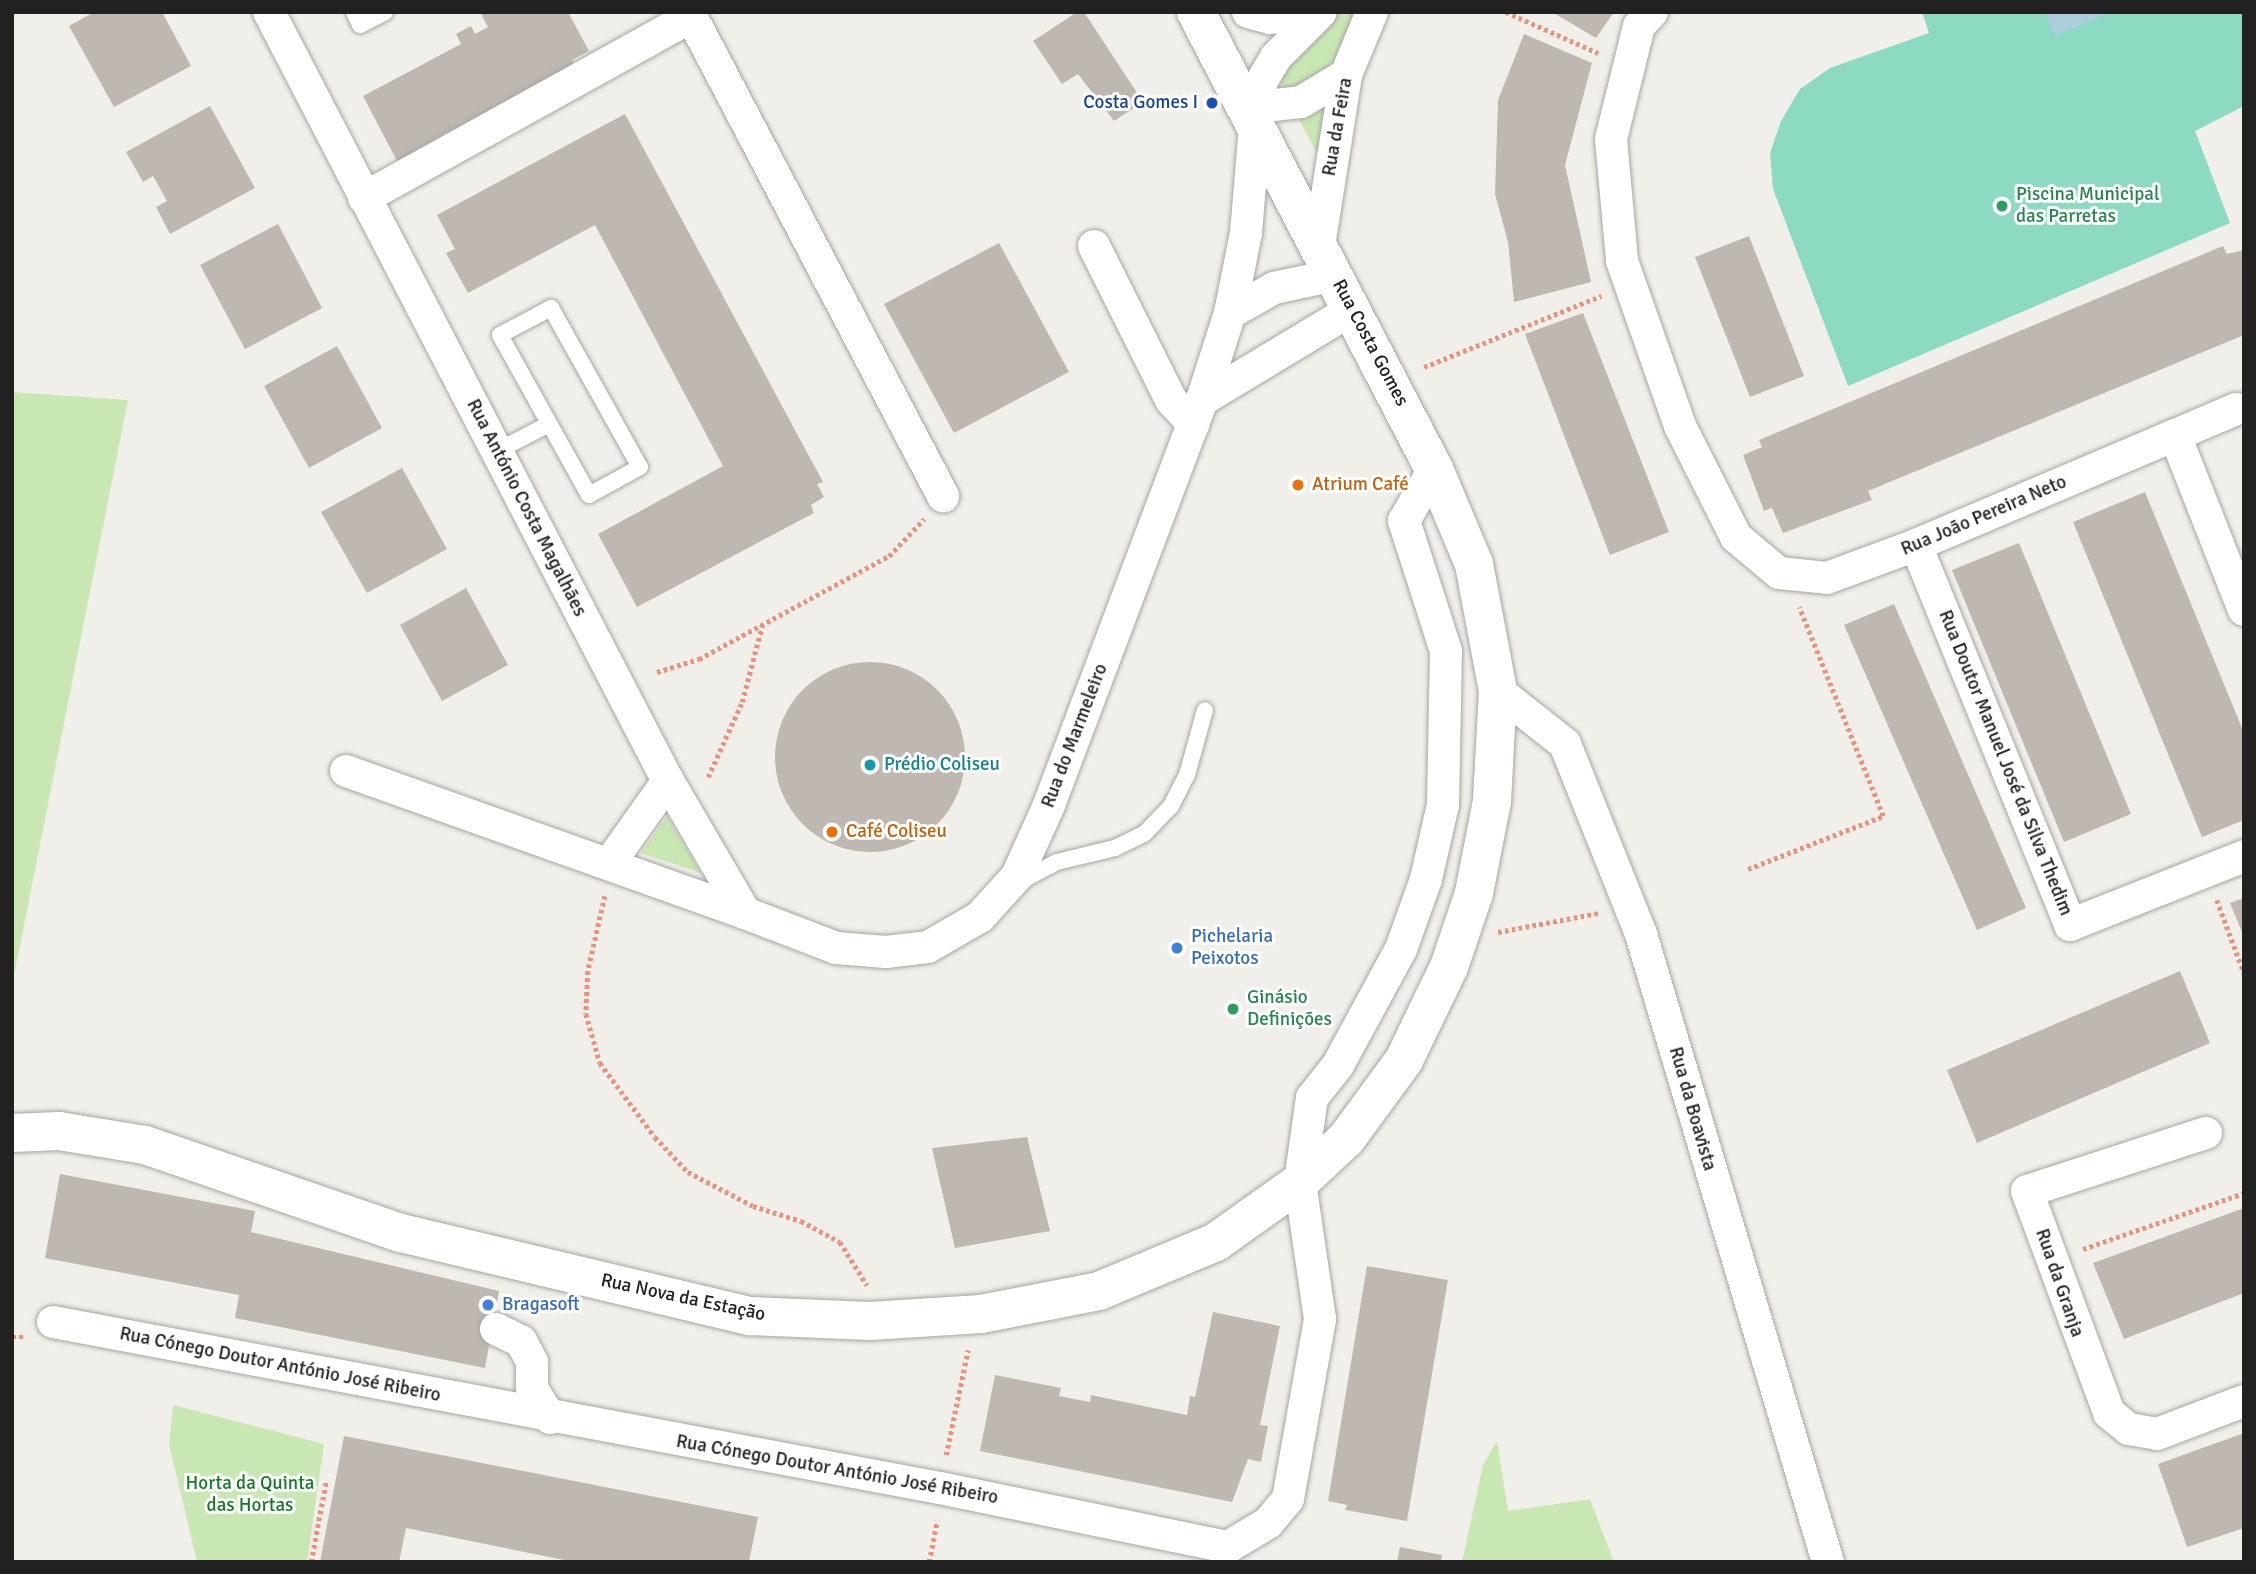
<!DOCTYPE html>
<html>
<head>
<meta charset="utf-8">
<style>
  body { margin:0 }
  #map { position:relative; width:2256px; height:1574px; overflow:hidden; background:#f1efe9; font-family:Signika,sans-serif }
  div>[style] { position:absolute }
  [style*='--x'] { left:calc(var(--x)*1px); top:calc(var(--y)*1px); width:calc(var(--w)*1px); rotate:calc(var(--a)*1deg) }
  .grass>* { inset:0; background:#c9e7b3 }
  .pitch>* { inset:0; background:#8cdac2 }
  .water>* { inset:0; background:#accddb }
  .building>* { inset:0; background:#beb8b1 }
  .round { border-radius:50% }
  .path>* { height:4.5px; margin-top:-2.25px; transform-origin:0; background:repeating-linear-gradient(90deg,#f18e79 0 3.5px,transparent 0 7px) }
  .roads { filter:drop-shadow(0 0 2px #a5a5a5) drop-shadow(0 0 2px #a5a5a5) }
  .service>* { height:16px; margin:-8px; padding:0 8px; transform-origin:8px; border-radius:8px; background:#fff }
  .minor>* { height:32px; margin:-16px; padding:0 16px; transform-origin:16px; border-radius:16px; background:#fff }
  .tertiary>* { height:38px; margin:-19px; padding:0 19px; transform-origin:19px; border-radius:19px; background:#fff }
  .dots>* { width:19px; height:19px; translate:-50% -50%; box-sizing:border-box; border:4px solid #fff; border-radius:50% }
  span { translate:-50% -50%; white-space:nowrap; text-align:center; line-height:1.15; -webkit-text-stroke:6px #fff; paint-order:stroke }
  .transit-label { font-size:19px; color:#164399 }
  .right { translate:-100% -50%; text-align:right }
  .street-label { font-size:19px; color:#212121 }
  .leisure-label { font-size:19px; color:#27864d }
  .left { translate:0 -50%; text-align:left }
  .food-label { font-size:19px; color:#c56008 }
  .culture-label { font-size:19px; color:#0d838f }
  .shop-label { font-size:19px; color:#366cbe }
  .park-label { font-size:19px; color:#137b24 }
  .frame { position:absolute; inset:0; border:14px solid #212121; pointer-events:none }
</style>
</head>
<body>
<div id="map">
  <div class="grass">
    <div style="clip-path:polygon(1339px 12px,1364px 12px,1348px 53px,1324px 77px,1288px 92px,1281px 83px,1282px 73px)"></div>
    <div style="clip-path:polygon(1327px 103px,1317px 153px,1296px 114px)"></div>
    <div style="clip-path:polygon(12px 392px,128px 400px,12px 986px)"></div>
    <div style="clip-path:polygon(667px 816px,701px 873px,641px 853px)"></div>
    <div style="clip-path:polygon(173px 1405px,324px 1444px,307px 1562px,197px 1562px,169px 1444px)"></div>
    <div style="clip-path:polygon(1497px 1441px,1508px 1511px,1590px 1499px,1614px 1562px,1462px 1562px,1483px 1465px)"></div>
  </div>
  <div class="pitch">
    <div style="clip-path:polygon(1922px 12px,2244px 12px,2244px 106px,2195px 131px,2230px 223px,1848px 386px,1773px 189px,1770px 153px,1781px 121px,1800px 89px,1830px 68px,1929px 33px)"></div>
  </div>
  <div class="water">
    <div style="clip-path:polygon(2045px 12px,2111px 12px,2055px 36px)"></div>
  </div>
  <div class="building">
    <div style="clip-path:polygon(94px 12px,162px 12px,191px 66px,114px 107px,69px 26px)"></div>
    <div style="clip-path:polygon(480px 12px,568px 12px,589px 51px,572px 60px,576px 68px,397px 161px,363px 96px,461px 44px,456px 34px,471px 26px,475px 34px,488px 27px)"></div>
    <div style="clip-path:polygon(1077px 12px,1084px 12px,1143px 102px,1114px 121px,1078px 74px,1062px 84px,1033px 41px)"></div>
    <div style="clip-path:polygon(1552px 12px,1614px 12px,1596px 38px)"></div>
    <div style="clip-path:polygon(1524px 34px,1592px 63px,1565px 165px,1591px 282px,1514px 302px,1508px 242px,1495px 194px,1498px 100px)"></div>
    <div style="clip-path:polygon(210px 106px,255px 188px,170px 234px,156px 207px,167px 201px,153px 176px,143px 182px,126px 152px)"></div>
    <div style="clip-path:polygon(625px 114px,823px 482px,817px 484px,824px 497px,811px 505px,814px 513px,637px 607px,598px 534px,723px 466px,595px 225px,468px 293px,446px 253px,455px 249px,437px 215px)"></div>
    <div style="clip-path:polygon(278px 224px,322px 308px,245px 349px,200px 265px)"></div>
    <div style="clip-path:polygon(1749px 236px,1804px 376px,1750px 397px,1695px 257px)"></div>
    <div style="clip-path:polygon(999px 243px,1069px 372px,954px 433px,884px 304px)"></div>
    <div style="clip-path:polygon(2223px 246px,2227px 254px,2244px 250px,2244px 335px,1868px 491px,1872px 500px,1783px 533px,1772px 508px,1764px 511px,1743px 455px,1762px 447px,1759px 440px)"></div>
    <div style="clip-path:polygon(1583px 313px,1669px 532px,1610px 555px,1525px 334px)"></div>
    <div style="clip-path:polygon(337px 346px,382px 428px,309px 468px,264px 386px)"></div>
    <div style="clip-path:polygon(402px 468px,447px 549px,367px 593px,321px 512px)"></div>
    <div style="clip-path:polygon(2145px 492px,2244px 733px,2244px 820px,2202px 837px,2073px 522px)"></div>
    <div style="clip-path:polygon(2019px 543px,2131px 814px,2064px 842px,1952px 570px)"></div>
    <div style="clip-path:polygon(466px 588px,508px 665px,442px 701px,400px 625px)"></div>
    <div style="clip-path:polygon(1894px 604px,2026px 908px,1977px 930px,1844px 625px)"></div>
    <div class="round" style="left:775px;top:662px;width:190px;height:190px"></div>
    <div style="clip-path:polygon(2244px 898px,2244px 937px,2230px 903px)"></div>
    <div style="clip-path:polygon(2180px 971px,2210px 1043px,1977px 1143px,1947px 1070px)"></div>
    <div style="clip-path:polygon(1027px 1137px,1050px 1231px,955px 1248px,932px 1148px)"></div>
    <div style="clip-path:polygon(60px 1174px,255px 1211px,251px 1232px,499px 1291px,485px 1368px,235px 1318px,239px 1295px,45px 1258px)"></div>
    <div style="clip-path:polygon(2244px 1208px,2244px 1293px,2124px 1339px,2093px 1263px)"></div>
    <div style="clip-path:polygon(1367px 1266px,1448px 1280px,1407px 1521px,1345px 1510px,1347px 1505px,1328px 1501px)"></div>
    <div style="clip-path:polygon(1213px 1312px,1280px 1326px,1260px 1425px,1268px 1426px,1261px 1462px,1248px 1459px,1232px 1502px,980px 1451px,995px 1375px,1061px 1388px,1059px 1396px,1090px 1402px,1091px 1395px,1187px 1415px,1190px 1396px,1195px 1397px)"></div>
    <div style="clip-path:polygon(2244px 1433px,2244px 1528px,2187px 1547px,2158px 1464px)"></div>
    <div style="clip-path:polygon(344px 1436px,758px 1517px,749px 1562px,574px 1562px,406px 1528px,399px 1562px,320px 1562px)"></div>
    <div style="clip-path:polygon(1400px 1547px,1442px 1555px,1441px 1562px,1397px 1562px)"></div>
  </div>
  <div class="path">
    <div style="--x:1506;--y:12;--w:101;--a:24"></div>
    <div style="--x:1424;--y:367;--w:191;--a:-21.9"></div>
    <div style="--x:657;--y:672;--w:44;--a:-17.2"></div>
    <div style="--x:699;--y:659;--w:216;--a:-28.5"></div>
    <div style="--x:889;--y:556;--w:51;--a:-46.6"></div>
    <div style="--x:708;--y:777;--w:82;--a:-65.6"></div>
    <div style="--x:742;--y:702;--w:79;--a:-75.3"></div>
    <div style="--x:1748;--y:869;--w:145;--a:-21.4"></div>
    <div style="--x:1883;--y:816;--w:225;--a:-111.9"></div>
    <div style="--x:605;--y:896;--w:77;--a:102.8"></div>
    <div style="--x:588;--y:971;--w:43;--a:92.7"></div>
    <div style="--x:586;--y:1014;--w:51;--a:74.1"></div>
    <div style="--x:600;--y:1063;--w:92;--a:53.4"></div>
    <div style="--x:655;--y:1137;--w:48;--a:46.7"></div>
    <div style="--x:688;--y:1172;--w:73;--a:27.6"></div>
    <div style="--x:753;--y:1206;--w:50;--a:17.4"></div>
    <div style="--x:801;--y:1221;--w:44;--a:28.3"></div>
    <div style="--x:840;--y:1242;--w:51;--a:57.9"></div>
    <div style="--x:2217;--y:900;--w:78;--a:69.7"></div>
    <div style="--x:1498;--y:932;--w:103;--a:-10.7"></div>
    <div style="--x:2083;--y:1249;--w:170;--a:-19.2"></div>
    <div style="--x:12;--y:1337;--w:13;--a:0"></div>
    <div style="--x:946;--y:1455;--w:107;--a:-78.2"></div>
    <div style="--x:311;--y:1562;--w:82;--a:-79.5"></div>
    <div style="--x:929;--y:1562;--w:42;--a:-79"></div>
  </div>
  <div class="roads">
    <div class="service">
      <div style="--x:354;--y:12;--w:14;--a:65"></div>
      <div style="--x:360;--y:25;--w:28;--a:-27"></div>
      <div style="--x:551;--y:308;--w:182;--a:60.8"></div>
      <div style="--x:640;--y:467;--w:58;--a:151.2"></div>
      <div style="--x:589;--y:495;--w:183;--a:-119.1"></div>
      <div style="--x:500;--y:335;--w:58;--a:-27.9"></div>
      <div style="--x:497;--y:451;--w:59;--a:-27.4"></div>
      <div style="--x:1019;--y:882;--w:43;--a:-27.8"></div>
      <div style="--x:1057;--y:862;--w:60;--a:-13.6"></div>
      <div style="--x:1115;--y:848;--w:32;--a:-26"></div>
      <div style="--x:1144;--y:834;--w:39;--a:-46"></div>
      <div style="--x:1171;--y:806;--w:35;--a:-63"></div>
      <div style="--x:1187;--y:775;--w:67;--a:-74.5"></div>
    </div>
    <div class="minor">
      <div style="--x:269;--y:12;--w:866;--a:62.58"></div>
      <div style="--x:668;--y:781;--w:153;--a:59.7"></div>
      <div style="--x:745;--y:913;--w:97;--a:21"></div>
      <div style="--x:836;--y:948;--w:50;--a:4.6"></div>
      <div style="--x:886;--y:952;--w:42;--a:-6.8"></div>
      <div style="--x:928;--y:947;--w:60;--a:-30"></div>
      <div style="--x:980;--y:917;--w:55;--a:-47.9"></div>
      <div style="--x:1017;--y:876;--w:78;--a:-65.7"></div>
      <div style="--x:1049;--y:805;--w:433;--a:-69.3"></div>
      <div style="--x:1202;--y:400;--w:91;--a:-72.2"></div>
      <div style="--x:1230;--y:313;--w:51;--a:-29.6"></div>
      <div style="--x:1274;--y:288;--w:62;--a:-12"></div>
      <div style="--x:689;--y:12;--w:547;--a:62.31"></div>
      <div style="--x:1248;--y:12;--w:23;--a:15"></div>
      <div style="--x:1270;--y:18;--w:51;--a:-6.7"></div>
      <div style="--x:1652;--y:12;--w:19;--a:133"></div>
      <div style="--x:1639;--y:26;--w:116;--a:103.9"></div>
      <div style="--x:1611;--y:139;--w:122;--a:84.8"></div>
      <div style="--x:1622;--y:261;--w:175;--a:70.6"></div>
      <div style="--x:1680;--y:426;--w:124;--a:63.2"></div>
      <div style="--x:1736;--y:537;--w:56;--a:39.9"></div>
      <div style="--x:1779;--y:573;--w:48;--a:5.9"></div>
      <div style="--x:1827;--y:578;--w:95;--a:-20.3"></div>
      <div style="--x:1916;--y:545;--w:348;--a:-23"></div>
      <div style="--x:1246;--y:108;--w:59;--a:-59.5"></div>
      <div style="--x:1276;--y:57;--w:59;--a:-45"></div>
      <div style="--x:1246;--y:108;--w:55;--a:-6.2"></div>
      <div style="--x:1301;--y:102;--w:52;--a:-31"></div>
      <div style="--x:364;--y:198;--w:374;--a:-29"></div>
      <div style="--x:1094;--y:246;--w:172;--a:63.4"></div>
      <div style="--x:1171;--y:400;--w:33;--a:47"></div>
      <div style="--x:1319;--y:246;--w:173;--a:-81"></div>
      <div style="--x:1346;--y:75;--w:68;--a:-67.6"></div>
      <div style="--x:1230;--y:313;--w:82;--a:-78.7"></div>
      <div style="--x:1246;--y:233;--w:108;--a:-85.2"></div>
      <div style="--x:1202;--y:400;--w:176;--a:-31.1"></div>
      <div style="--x:2175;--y:435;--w:188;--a:68.5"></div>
      <div style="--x:1916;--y:545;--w:410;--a:67.9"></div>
      <div style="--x:2070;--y:925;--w:187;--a:-21.6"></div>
      <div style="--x:1498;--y:691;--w:85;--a:38.3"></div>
      <div style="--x:1565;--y:744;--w:205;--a:68.2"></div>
      <div style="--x:1641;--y:934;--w:655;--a:73.42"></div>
      <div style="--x:346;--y:771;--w:424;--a:19.6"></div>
      <div style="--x:609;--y:864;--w:102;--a:-54.6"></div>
      <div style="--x:2206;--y:1133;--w:188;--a:162"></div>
      <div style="--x:2027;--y:1191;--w:237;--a:69.7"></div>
      <div style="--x:2109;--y:1413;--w:26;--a:39"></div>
      <div style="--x:2129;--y:1429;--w:28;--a:10"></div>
      <div style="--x:2157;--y:1434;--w:93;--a:-20.8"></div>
      <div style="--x:53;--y:1322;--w:902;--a:10.6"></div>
      <div style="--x:940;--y:1488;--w:294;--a:11.6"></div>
      <div style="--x:1228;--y:1547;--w:47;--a:-31"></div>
      <div style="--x:1268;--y:1523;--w:31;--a:-50"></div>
      <div style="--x:1288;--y:1499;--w:183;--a:-79.9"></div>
      <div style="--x:1320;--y:1319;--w:138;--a:-98.3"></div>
      <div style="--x:1300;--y:1182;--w:85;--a:-81.9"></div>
      <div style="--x:1312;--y:1098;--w:42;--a:-51.8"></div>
      <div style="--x:1338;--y:1065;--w:132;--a:-61.5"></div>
      <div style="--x:1401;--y:949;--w:74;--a:-70.3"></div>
      <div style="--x:1426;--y:879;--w:76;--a:-77.1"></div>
      <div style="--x:1443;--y:805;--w:154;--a:-88.9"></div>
      <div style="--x:1446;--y:651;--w:137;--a:-107.9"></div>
      <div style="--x:1404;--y:521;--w:60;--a:-60"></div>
      <div style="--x:496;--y:1329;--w:28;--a:26"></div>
      <div style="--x:521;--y:1341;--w:24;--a:62"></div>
      <div style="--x:532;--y:1362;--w:26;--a:90"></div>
      <div style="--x:532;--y:1388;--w:35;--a:59"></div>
    </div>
    <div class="tertiary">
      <div style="--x:12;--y:1133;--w:47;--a:-2.4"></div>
      <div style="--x:59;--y:1131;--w:87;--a:9.2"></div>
      <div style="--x:145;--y:1145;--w:271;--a:19"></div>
      <div style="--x:401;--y:1233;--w:359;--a:13.4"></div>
      <div style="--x:750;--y:1316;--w:120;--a:2.4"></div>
      <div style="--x:870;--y:1321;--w:111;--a:-3.6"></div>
      <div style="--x:981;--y:1314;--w:120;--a:-11"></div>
      <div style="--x:1099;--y:1291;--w:127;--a:-22.7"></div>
      <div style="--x:1216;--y:1242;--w:103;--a:-35.5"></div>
      <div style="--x:1300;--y:1182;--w:64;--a:-43.1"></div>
      <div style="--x:1347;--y:1138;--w:97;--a:-53.8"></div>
      <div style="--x:1404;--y:1060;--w:103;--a:-64.2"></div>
      <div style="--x:1449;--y:967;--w:78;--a:-71.3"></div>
      <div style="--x:1474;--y:893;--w:94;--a:-78.9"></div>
      <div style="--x:1492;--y:801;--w:110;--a:-86.9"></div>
      <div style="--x:1498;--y:691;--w:129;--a:-100.7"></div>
      <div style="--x:1474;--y:564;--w:103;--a:-112.8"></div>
      <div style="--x:1434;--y:469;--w:515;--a:-117.51"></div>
    </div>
  </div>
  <div class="dots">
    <div style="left:1212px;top:103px;background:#1a4fb4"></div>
    <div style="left:2002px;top:206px;background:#2e9e5b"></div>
    <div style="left:1298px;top:485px;background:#e8710a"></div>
    <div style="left:870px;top:765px;background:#0f9aa8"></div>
    <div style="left:832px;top:832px;background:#e8710a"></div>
    <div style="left:1177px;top:948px;background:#3f7fe0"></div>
    <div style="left:1233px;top:1009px;background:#2e9e5b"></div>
    <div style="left:488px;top:1305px;background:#3f7fe0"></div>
  </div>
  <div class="transit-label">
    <span class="right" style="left:1198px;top:103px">Costa Gomes I</span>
  </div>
  <div class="street-label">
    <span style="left:1338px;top:127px;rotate:-80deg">Rua da Feira</span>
    <span style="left:1370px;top:343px;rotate:62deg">Rua Costa Gomes</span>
    <span style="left:526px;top:508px;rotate:63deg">Rua António Costa Magalhães</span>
    <span style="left:1984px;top:516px;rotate:-23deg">Rua João Pereira Neto</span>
    <span style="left:1075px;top:736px;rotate:-69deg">Rua do Marmeleiro</span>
    <span style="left:2005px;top:763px;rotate:68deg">Rua Doutor Manuel José da Silva Thedim</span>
    <span style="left:1692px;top:1109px;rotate:74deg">Rua da Boavista</span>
    <span style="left:2059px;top:1283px;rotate:71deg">Rua da Granja</span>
    <span style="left:683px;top:1298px;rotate:12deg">Rua Nova da Estação</span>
    <span style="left:280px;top:1365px;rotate:11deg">Rua Cónego Doutor António José Ribeiro</span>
    <span style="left:837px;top:1470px;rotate:10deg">Rua Cónego Doutor António José Ribeiro</span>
  </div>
  <div class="leisure-label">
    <span class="left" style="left:2016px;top:206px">Piscina Municipal<br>das Parretas</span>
    <span class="left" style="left:1247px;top:1009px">Ginásio<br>Definições</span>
  </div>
  <div class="food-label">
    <span class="left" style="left:1312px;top:485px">Atrium Café</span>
    <span class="left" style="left:846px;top:832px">Café Coliseu</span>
  </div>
  <div class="culture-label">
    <span class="left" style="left:884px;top:765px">Prédio Coliseu</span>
  </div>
  <div class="shop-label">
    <span class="left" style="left:1191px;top:948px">Pichelaria<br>Peixotos</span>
    <span class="left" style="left:502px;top:1305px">Bragasoft</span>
  </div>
  <div class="park-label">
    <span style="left:250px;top:1495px">Horta da Quinta<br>das Hortas</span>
  </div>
  <div class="frame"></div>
</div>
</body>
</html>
